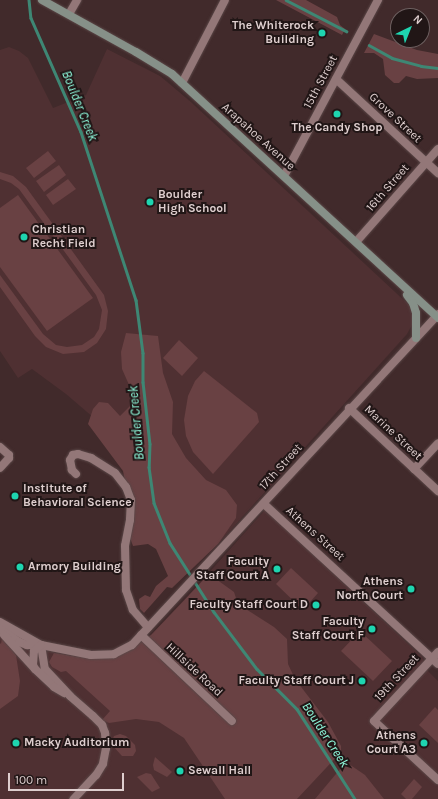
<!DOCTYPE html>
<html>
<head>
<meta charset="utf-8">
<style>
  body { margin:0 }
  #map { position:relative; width:438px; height:799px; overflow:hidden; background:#412a2b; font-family:Karla,sans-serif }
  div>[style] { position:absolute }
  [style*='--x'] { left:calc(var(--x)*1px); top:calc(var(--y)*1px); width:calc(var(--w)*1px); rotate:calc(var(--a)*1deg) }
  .built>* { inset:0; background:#4f3032 }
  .green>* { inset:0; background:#694143 }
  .stream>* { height:2.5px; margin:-1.25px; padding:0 1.25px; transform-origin:1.25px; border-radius:1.25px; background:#3e8774 }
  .roads { filter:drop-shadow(0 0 1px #5a4747) drop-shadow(0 0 1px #5a4747) }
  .minor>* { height:8px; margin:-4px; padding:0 4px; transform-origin:4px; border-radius:4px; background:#937778 }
  .tertiary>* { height:8px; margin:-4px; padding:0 4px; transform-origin:4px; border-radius:4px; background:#937778 }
  .secondary>* { height:8px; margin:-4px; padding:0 4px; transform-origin:4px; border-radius:4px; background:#869088 }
  .dots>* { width:11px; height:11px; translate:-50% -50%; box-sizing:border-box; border:2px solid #211616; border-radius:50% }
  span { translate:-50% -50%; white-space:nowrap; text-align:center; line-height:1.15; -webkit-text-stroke:4px #211616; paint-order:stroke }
  .poi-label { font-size:12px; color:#decece; font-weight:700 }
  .right { translate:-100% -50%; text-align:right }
  .left { translate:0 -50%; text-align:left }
  .street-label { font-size:12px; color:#decece }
  .water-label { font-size:13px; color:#90fcde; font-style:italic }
  .north { position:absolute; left:390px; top:8px; width:40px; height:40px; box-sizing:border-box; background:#211616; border:1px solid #6d6060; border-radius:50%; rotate:43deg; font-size:11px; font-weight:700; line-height:16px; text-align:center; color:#decece }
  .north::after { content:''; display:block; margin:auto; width:14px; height:18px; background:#1ed5b0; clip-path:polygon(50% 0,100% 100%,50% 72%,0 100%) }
  .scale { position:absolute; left:8px; top:773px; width:116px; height:18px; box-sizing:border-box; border:2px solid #decece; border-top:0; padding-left:5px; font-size:12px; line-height:14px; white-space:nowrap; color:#decece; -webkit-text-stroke:3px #211616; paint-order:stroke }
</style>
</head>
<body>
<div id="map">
  <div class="built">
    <div style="clip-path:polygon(9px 47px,19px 51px,28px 58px,53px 108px,86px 95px,107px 49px,160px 76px,191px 102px,409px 305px,412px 315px,412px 325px,407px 334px,218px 544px,157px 472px,66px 394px,32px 369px,18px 378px,0 351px,0 50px)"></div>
    <div style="clip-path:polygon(265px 510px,422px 657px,428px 671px,438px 681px,438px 799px,287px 799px,189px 595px)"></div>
    <div style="clip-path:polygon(0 632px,19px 645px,31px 649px,97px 658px,256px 799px,0 799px)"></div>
  </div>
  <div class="green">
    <div style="clip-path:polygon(276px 0,306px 0,337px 17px,340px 25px,345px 29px,342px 35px)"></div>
    <div style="clip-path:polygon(374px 34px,417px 50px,438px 54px,438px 78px,417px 79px,406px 76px,399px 83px,394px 83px,385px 75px,383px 59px,374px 53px,364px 53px)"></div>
    <div style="clip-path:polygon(48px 151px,56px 161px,34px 178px,26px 168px)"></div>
    <div style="clip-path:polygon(59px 165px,66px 175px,44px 192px,36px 181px)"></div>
    <div style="clip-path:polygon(0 172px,13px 176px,26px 187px,104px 295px,108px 311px,106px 329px,97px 343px,84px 352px,63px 354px,46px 347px,35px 336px,0 287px,0 275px,43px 334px,56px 345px,67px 347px,82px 345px,94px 337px,99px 329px,102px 310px,96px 295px,19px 189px,11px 183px,0 179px)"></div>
    <div style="clip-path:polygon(68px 179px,76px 189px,53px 205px,46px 195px)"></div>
    <div style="clip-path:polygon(18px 195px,93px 298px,47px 331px,0 267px,0 208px)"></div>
    <div style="clip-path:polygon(126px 333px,158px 336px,163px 373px,173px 402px,172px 434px,186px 458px,206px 480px,226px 490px,237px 505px,236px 518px,218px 544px,172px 588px,167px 587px,144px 613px,140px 609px,139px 599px,145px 595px,150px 597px,156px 586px,168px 576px,156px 549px,148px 544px,133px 546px,129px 535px,133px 523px,123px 471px,88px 424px,93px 409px,99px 402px,108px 403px,120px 416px,131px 405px,130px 387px,122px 369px,121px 352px)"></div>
    <div style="clip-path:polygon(179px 340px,198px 358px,182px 376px,163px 358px)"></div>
    <div style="clip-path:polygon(204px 371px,257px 413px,259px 422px,213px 474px,193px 452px,186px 436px,184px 420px,188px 396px,195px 381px)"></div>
    <div style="clip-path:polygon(291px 568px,318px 593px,303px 610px,276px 584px)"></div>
    <div style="clip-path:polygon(209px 574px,234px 592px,238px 604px,274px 627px,287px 639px,288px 664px,295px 679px,328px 722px,341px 746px,341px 752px,297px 799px,225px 799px,184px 738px,159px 722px,136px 719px,109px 723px,102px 720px,110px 711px,66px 671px,61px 672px,52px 667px,49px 662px,54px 653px,79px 657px,117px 656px,151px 635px)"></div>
    <div style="clip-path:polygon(360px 631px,392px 661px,373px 681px,341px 651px)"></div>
    <div style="clip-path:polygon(2px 638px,16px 655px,20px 681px,18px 696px,0 709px,0 643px,1px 644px)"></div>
    <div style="clip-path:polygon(435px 707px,438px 710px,438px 743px,419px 725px)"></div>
    <div style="clip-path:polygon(120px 734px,126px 736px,135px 745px,136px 751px,133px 756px,122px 756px,112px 745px,112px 741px,114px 736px)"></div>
    <div style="clip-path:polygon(155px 757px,172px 772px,167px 777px,154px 770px,153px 765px)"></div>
    <div style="clip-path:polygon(346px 762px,365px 775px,384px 799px,315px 799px)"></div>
    <div style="clip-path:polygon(146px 773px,151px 774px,160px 788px,152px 792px,137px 777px)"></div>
    <div style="clip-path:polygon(414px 779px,422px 787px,412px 799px,406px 799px,401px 794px)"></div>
  </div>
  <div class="stream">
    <div style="--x:29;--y:0;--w:18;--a:84"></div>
    <div style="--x:31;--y:18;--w:124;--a:66.3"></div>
    <div style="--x:81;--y:132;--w:177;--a:71.9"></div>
    <div style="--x:136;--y:300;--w:53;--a:82.5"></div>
    <div style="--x:143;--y:353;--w:29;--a:90"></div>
    <div style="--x:143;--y:382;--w:62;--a:83.6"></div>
    <div style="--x:150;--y:444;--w:23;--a:92"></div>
    <div style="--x:149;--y:467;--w:36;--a:82"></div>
    <div style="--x:154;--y:503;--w:43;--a:68.2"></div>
    <div style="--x:170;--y:543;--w:82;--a:57.5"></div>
    <div style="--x:214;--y:612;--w:71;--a:53"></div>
    <div style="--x:257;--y:669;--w:57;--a:45"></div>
    <div style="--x:297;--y:709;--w:107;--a:57.2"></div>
    <div style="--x:286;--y:0;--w:68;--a:27.3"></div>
    <div style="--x:369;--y:45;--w:26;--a:29"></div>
    <div style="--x:392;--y:58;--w:30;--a:15"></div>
    <div style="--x:421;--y:66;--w:17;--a:7"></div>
  </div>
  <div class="roads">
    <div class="minor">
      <div style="--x:69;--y:14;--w:16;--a:-60"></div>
      <div style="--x:336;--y:79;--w:139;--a:42.7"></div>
      <div style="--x:182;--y:83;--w:93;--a:-62.6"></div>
      <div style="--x:356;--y:242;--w:124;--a:-48.6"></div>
      <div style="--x:349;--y:408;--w:122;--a:43"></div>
      <div style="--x:0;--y:447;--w:12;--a:42"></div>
      <div style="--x:9;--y:455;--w:3;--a:90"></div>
      <div style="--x:9;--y:458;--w:13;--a:132"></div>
      <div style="--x:414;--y:469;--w:35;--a:-47"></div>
      <div style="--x:76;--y:474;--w:6;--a:-135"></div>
      <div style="--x:72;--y:470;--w:10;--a:-101"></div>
      <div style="--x:70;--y:460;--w:6;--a:-59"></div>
      <div style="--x:73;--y:455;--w:5;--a:-11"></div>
      <div style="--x:78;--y:454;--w:14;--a:17"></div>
      <div style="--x:91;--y:458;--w:28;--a:32"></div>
      <div style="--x:115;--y:473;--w:18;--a:52"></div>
      <div style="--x:126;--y:487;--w:14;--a:69"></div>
      <div style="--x:131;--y:500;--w:20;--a:93"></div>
      <div style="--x:130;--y:520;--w:26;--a:101"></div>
      <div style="--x:125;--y:546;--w:44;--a:88.7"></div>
      <div style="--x:126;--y:590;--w:21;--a:71"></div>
      <div style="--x:133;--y:610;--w:23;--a:49"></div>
      <div style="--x:264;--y:504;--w:236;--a:42.6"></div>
      <div style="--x:141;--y:635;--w:125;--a:43.4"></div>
      <div style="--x:438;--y:652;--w:94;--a:132.8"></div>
      <div style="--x:374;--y:721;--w:87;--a:42.7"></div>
    </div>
    <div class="tertiary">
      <div style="--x:284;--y:176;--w:200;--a:-61.9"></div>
      <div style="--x:0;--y:622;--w:47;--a:29.3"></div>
      <div style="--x:41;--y:645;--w:24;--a:81"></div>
      <div style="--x:45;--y:669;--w:37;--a:47"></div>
      <div style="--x:70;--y:696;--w:30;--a:41"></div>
      <div style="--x:93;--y:716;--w:13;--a:45"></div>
      <div style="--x:102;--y:725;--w:9;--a:69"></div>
      <div style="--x:105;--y:733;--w:15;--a:86"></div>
      <div style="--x:106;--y:748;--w:16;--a:101"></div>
      <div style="--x:103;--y:764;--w:13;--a:122"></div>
      <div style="--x:96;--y:775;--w:33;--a:133"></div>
      <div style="--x:0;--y:629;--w:23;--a:34"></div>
      <div style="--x:19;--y:642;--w:9;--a:21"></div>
      <div style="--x:27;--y:645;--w:14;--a:0"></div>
      <div style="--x:41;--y:645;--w:51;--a:11.3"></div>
      <div style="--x:91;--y:655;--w:23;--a:-2"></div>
      <div style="--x:114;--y:654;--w:20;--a:-27"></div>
      <div style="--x:132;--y:645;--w:451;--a:-47.2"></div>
      <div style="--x:4;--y:635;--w:46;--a:47.6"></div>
      <div style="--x:35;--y:669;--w:26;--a:43"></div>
      <div style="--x:54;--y:687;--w:12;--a:31"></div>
      <div style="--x:35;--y:669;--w:4;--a:-117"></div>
      <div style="--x:33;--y:665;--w:14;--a:-86"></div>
      <div style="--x:34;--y:651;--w:9;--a:-41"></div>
    </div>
    <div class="secondary">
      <div style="--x:42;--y:0;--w:107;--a:29"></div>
      <div style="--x:136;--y:52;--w:42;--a:31.4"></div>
      <div style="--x:172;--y:74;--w:361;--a:42.5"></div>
      <div style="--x:407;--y:295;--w:10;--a:53"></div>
      <div style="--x:413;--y:303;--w:10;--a:73"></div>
      <div style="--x:416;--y:313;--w:25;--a:90"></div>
    </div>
  </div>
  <div class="dots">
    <div style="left:322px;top:33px;background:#1ed5b0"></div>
    <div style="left:337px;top:114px;background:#1ed5b0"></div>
    <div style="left:150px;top:202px;background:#1ed5b0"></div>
    <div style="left:24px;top:237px;background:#1ed5b0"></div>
    <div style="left:15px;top:496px;background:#1ed5b0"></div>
    <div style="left:20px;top:567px;background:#1ed5b0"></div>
    <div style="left:277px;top:569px;background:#1ed5b0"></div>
    <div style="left:411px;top:589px;background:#1ed5b0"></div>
    <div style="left:316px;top:605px;background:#1ed5b0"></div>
    <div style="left:372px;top:629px;background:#1ed5b0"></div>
    <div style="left:362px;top:681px;background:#1ed5b0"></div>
    <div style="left:16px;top:743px;background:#1ed5b0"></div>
    <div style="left:424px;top:743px;background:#1ed5b0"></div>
    <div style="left:180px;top:771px;background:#1ed5b0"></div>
  </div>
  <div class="poi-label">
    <span class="right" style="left:314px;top:33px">The Whiterock<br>Building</span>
    <span style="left:337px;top:128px">The Candy Shop</span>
    <span class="left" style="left:158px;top:202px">Boulder<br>High School</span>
    <span class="left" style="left:32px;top:237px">Christian<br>Recht Field</span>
    <span class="left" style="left:23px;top:496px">Institute of<br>Behavioral Science</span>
    <span class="right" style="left:269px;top:569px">Faculty<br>Staff Court A</span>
    <span class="left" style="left:28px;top:567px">Armory Building</span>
    <span class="right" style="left:403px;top:589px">Athens<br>North Court</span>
    <span class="right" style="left:308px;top:605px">Faculty Staff Court D</span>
    <span class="right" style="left:364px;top:629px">Faculty<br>Staff Court F</span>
    <span class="right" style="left:354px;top:681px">Faculty Staff Court J</span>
    <span class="right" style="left:416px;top:743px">Athens<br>Court A3</span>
    <span class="left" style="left:24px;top:743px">Macky Auditorium</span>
    <span class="left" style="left:188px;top:771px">Sewall Hall</span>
  </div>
  <div class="street-label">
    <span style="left:321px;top:82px;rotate:-62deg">15th Street</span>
    <span style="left:395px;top:118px;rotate:43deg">Grove Street</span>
    <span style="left:258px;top:137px;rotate:42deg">Arapahoe Avenue</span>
    <span style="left:388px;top:188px;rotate:-49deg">16th Street</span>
    <span style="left:393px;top:433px;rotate:43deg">Marine Street</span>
    <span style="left:281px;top:467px;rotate:-48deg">17th Street</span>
    <span style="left:315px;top:534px;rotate:42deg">Athens Street</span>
    <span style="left:194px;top:670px;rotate:43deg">Hillside Road</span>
    <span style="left:397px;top:678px;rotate:-47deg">19th Street</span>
  </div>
  <div class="water-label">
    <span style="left:79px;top:106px;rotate:68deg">Boulder Creek</span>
    <span style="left:137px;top:423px;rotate:-95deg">Boulder Creek</span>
    <span style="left:325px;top:735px;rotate:57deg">Boulder Creek</span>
  </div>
  <div class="north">N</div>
  <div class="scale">100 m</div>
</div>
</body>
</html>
